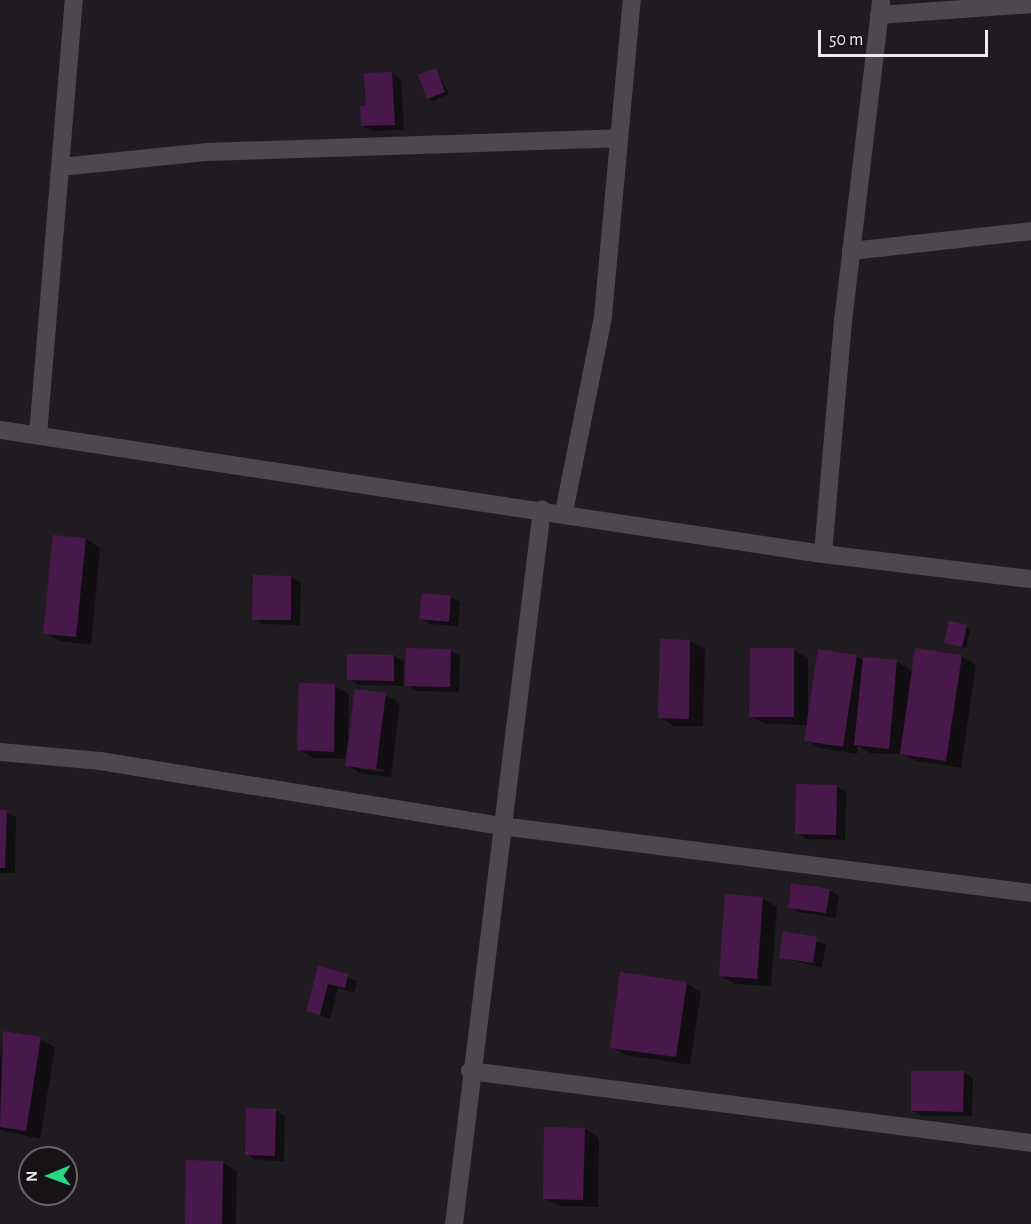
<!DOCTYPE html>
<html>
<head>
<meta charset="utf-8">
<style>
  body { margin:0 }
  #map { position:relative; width:1031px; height:1224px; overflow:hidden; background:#201b20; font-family:"Alegreya Sans",sans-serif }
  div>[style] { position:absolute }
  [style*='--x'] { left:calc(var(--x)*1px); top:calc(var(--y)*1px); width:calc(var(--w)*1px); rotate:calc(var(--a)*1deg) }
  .shadow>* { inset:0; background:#0007 }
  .building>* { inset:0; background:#48184b }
  .minor>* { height:18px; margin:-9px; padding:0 9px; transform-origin:9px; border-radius:9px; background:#4d484d }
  span { translate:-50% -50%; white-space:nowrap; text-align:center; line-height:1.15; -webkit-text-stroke:4.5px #161216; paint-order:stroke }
  .north { position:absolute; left:18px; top:1146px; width:60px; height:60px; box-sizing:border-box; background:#161216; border:2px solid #6c696c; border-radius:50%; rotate:269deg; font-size:16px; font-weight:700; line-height:24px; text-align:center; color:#eeebee }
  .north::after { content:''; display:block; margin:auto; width:21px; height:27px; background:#2ad884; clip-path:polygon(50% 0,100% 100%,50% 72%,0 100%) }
  .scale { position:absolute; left:818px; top:30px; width:170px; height:27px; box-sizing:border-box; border:3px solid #eeebee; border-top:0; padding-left:8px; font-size:18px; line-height:21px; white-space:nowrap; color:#eeebee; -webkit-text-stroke:4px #161216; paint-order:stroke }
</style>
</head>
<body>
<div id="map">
  <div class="shadow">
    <div style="clip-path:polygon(436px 70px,449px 94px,433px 101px,428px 98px)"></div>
    <div style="clip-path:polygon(392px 73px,401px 79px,404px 130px,372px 131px,362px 126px,367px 108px)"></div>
    <div style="clip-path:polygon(54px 536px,86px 539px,100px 548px,91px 645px,59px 641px,45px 633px)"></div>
    <div style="clip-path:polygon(291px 577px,301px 583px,300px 625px,263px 624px,254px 619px)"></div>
    <div style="clip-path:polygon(451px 597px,460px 602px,458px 626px,430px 624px,421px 618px)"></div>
    <div style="clip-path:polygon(966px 627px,970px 629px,966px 648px,946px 643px)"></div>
    <div style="clip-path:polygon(661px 641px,690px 641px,705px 649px,703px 726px,674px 726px,660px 717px)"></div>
    <div style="clip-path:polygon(450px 650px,460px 656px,459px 692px,416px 691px,407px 685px)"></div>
    <div style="clip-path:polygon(794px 650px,808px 658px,808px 712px,856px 656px,864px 661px,897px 662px,913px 671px,961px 656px,976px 665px,961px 768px,916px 761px,903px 754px,870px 753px,858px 746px,857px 754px,820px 748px,806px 740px,808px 725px,765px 724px,751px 716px)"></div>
    <div style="clip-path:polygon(394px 656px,404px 662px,403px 686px,358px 685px,349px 679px)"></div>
    <div style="clip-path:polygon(evenodd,335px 686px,349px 694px,348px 735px,386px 695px,400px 703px,391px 777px,361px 774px,347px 765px,348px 759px,313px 758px,298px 749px,335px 686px,360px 766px,384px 769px,383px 772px,360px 769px,360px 766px)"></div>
    <div style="clip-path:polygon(837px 787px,846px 792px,845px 840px,806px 839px,797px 833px)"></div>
    <div style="clip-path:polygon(0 812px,16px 817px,15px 873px,0 873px)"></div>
    <div style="clip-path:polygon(829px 890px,839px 896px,835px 918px,799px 912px,790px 907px)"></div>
    <div style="clip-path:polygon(762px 898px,777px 907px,771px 986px,735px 984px,720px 975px)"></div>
    <div style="clip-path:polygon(784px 933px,826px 944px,822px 968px,780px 957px)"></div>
    <div style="clip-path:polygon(319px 968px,357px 981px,354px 993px,338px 988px,330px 1019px,308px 1010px)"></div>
    <div style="clip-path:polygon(686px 983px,701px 992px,690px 1065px,626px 1055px,611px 1047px)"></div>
    <div style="clip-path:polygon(4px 1033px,40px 1039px,55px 1047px,40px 1139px,0 1130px,0 1060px)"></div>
    <div style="clip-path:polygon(963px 1072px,973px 1078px,972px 1116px,922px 1116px,912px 1110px)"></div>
    <div style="clip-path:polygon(275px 1110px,285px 1116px,284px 1161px,256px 1160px,246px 1154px)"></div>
    <div style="clip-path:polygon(585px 1129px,599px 1138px,598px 1207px,559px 1206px,544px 1198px)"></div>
    <div style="clip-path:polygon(222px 1162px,237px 1171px,236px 1224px,186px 1224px)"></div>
  </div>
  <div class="building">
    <div style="clip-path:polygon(436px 68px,445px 92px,427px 99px,418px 75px)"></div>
    <div style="clip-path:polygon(392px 72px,395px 125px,361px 126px,360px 106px,366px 106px,364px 73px)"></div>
    <div style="clip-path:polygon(53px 535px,86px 538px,76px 637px,43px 634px)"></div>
    <div style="clip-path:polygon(253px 575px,291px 576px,291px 620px,252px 620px)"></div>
    <div style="clip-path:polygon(422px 593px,451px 596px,449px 622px,419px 619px)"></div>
    <div style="clip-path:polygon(949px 621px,967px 625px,962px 647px,944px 643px)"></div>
    <div style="clip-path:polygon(660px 639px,690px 640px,689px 719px,658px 718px)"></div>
    <div style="clip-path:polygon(406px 648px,451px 649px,450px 687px,405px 686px)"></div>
    <div style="clip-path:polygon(750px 648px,794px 648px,794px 717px,749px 717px)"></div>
    <div style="clip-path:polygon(915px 648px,962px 655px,946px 761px,900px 754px)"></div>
    <div style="clip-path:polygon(818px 649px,857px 655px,843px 747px,804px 741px)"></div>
    <div style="clip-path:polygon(347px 654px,394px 655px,394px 681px,347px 680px)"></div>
    <div style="clip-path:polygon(863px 657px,897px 660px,889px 749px,854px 745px)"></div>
    <div style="clip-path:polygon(299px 683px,335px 684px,334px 752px,297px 750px)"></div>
    <div style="clip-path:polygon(355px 689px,386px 693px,376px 770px,345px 766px)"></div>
    <div style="clip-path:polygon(796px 784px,837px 785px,836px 835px,795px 834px)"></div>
    <div style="clip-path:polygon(0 810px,7px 810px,5px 868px,0 868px)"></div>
    <div style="clip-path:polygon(791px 883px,830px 889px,826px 913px,788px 908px)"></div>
    <div style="clip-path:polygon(725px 894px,763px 897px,757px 979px,719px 976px)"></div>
    <div style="clip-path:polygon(783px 931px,817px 937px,813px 963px,779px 958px)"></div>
    <div style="clip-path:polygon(318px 966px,348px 974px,345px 988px,328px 984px,320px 1015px,306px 1011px)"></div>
    <div style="clip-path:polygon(620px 972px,687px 982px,676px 1057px,610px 1048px)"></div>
    <div style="clip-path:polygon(3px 1031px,41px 1037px,26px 1131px,0 1127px)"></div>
    <div style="clip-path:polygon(911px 1071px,964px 1071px,963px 1112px,911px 1111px)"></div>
    <div style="clip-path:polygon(246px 1108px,276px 1109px,275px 1156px,245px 1155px)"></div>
    <div style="clip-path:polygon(544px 1127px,585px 1128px,583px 1200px,543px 1199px)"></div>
    <div style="clip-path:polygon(186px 1160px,223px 1161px,222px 1224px,185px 1224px)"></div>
  </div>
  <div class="minor">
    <div style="--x:879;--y:15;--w:152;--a:-4.1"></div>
    <div style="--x:61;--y:167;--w:147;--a:-5.9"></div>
    <div style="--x:207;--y:152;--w:412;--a:-1.9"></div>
    <div style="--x:851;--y:251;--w:181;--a:-6.3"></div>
    <div style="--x:0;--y:430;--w:832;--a:8.57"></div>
    <div style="--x:823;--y:554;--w:209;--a:6.9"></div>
    <div style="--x:38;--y:435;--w:436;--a:-85.3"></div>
    <div style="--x:564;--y:512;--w:200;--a:-78.7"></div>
    <div style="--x:603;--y:316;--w:317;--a:-84.8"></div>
    <div style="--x:823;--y:554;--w:234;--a:-85.1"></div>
    <div style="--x:843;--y:321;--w:323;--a:-83.2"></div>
    <div style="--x:0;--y:752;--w:100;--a:5.1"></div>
    <div style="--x:100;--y:761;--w:406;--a:9.2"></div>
    <div style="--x:501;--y:826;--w:534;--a:7.2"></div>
    <div style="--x:470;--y:1071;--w:566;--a:7.31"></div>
    <div style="--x:454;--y:1224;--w:720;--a:-82.98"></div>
  </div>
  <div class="north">N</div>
  <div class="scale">50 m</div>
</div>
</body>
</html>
